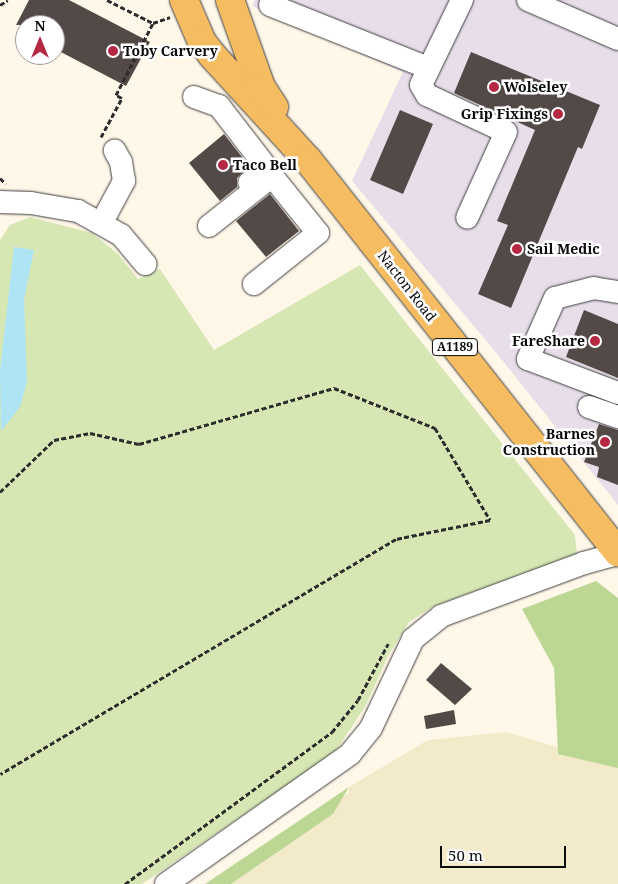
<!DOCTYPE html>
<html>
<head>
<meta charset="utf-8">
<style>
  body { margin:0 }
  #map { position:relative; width:618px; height:884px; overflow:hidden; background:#fff7e8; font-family:"Noto Serif",serif }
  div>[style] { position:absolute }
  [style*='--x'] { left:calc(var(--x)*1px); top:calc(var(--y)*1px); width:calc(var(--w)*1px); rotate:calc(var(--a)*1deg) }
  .industrial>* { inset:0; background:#e7deea }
  .farmland>* { inset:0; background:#f3eaca }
  .green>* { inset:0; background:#d6e7b4 }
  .forest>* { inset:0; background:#bcd794 }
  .water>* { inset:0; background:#afe4f4 }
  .building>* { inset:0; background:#534a47 }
  .path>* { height:3px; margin-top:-1.5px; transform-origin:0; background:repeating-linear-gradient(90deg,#2d2d2d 0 5px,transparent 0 7.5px) }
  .roads { filter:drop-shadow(0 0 1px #3e3e3e) drop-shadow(0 0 1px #3e3e3e) }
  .minor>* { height:22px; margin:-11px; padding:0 11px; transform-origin:11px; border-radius:11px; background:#fff }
  .major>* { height:28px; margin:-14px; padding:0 14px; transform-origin:14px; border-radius:14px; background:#f6bc61 }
  .dots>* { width:14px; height:14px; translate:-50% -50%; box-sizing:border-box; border:2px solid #fff; border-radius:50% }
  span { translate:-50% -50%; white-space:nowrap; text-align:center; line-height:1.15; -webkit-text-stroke:5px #fff; paint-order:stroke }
  .shield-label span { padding:1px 4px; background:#fff; border:1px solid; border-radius:4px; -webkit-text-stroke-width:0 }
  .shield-label { font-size:12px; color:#0b0b0b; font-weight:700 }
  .poi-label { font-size:14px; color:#0b0b0b; font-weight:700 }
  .left { translate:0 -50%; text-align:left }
  .right { translate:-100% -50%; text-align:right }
  .street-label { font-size:14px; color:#0b0b0b }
  .north { position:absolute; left:15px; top:15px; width:50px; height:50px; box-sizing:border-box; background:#fff; border:1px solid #9d9d9d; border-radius:50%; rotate:0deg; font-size:14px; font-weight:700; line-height:20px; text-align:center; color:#0b0b0b }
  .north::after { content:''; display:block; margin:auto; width:18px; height:22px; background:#b62742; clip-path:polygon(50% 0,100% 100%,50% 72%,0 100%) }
  .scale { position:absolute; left:440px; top:846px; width:126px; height:22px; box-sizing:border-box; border:2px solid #0b0b0b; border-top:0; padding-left:6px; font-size:15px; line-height:18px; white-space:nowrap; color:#0b0b0b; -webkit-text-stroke:4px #fff; paint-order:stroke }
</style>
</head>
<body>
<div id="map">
  <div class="industrial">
    <div style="clip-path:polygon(255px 0,618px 0,618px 505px,494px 350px,352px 181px,403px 72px,252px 6px)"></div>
  </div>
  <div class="farmland">
    <div style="clip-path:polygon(506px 732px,618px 765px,618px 884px,231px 884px,274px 855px,349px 792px,349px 787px,428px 740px)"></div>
  </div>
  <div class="green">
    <div style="clip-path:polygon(30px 217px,92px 233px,118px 254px,138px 279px,160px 269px,214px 350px,360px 265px,575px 535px,577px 554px,434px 606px,409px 622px,389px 654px,365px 707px,335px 752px,142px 884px,0 884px,0 240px,10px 225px)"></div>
  </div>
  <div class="forest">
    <div style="clip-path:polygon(596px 581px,618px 598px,618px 768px,558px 754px,554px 668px,522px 609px)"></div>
    <div style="clip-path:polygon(349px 787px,333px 814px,231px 884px,205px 884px)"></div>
  </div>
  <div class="water">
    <div style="clip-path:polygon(14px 247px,34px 250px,24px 300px,27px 382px,20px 407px,1px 431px,0 371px)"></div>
  </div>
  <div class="building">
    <div style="clip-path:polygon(29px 0,69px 0,150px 42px,126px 86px,55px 49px,55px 25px,16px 25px)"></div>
    <div style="clip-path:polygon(471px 52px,600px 105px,582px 149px,578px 147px,511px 308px,478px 294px,508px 225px,497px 221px,535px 130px,454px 93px)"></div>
    <div style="clip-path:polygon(400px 110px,433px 124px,403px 194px,370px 180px)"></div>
    <div style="clip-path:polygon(224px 134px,249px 166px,237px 178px,237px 187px,220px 201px,189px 163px)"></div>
    <div style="clip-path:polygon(270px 194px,299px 231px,266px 257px,236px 221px)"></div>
    <div style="clip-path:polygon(584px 310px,618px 324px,618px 378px,566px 357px)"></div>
    <div style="clip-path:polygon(599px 424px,618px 430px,618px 485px,597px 477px,599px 467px,584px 462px)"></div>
    <div style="clip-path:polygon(441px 663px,472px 689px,455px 705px,426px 680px)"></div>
    <div style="clip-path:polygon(454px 710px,456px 724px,426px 729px,424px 716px)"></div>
  </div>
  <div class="path">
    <div style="--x:107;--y:0;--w:51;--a:26.6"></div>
    <div style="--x:153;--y:23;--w:18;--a:-19"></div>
    <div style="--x:0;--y:5;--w:9;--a:-32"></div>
    <div style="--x:101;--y:137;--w:44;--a:-61.7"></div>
    <div style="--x:122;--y:98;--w:7;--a:-153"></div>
    <div style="--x:116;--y:95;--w:81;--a:-62.8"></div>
    <div style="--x:0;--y:178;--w:8;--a:45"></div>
    <div style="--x:0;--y:492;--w:75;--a:-43.9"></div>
    <div style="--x:54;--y:440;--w:37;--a:-11"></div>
    <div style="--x:90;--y:433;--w:50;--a:12.7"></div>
    <div style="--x:139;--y:444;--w:203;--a:-16"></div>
    <div style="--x:334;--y:388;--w:109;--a:21.6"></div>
    <div style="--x:435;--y:428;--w:107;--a:59.1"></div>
    <div style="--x:490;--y:520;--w:96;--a:168.6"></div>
    <div style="--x:396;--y:539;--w:460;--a:149.3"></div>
    <div style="--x:125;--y:884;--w:257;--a:-36.3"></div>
    <div style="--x:332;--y:732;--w:41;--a:-50.9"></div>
    <div style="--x:358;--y:700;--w:64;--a:-61.8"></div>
  </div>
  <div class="roads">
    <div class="minor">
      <div style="--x:462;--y:0;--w:94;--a:115.8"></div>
      <div style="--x:421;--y:85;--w:12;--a:59"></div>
      <div style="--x:427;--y:95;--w:87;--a:25.1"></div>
      <div style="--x:506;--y:132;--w:94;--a:114.4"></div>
      <div style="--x:528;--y:0;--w:98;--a:23.4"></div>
      <div style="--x:270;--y:5;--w:170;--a:21.7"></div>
      <div style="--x:194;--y:97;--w:27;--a:20"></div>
      <div style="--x:219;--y:106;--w:78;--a:52.3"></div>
      <div style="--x:267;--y:168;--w:23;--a:140"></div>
      <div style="--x:0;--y:202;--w:31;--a:2"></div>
      <div style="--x:31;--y:203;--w:48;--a:9.7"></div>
      <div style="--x:78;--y:211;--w:49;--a:29.2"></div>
      <div style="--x:121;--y:235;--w:38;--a:50"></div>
      <div style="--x:102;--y:222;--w:47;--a:-61.8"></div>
      <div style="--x:124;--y:181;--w:19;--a:-99"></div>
      <div style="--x:121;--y:162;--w:13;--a:-119"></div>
      <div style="--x:209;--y:226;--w:80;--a:-38.4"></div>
      <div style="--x:272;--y:176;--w:73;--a:51.1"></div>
      <div style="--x:318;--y:233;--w:82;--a:141.4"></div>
      <div style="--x:618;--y:292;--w:24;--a:-171"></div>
      <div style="--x:594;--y:288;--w:40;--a:165.6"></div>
      <div style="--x:555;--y:298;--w:67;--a:113.9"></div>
      <div style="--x:528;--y:359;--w:96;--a:20.7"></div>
      <div style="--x:589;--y:407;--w:31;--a:19"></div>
      <div style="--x:166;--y:884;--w:225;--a:-35.2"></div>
      <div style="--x:350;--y:754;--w:33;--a:-51"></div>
      <div style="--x:371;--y:728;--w:98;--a:-64.7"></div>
      <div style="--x:413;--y:639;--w:36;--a:-39"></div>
      <div style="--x:441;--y:616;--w:153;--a:-20.3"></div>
      <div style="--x:584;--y:563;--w:35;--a:-15"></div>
    </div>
    <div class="major">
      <div style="--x:184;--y:0;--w:46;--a:66.8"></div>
      <div style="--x:202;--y:42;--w:16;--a:52"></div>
      <div style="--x:212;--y:55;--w:142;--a:47.6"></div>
      <div style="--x:308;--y:160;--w:500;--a:51.7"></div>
      <div style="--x:230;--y:0;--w:92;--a:70.4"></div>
      <div style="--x:261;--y:87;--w:24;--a:57"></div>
    </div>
  </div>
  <div class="dots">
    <div style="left:113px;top:51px;background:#b62742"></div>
    <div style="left:494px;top:87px;background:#b62742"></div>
    <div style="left:558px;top:114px;background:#b62742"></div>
    <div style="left:223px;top:165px;background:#b62742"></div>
    <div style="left:517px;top:249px;background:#b62742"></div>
    <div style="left:595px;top:341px;background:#b62742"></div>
    <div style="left:605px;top:442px;background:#b62742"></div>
  </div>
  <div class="shield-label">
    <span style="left:455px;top:347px">A1189</span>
  </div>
  <div class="poi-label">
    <span class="left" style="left:123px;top:51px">Toby Carvery</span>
    <span class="left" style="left:504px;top:87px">Wolseley</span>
    <span class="right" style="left:548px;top:114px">Grip Fixings</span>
    <span class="left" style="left:233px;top:165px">Taco Bell</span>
    <span class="left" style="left:527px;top:249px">Sail Medic</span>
    <span class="right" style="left:585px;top:341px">FareShare</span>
    <span class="right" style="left:595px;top:442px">Barnes<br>Construction</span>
  </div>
  <div class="street-label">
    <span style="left:407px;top:286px;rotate:52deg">Nacton Road</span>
  </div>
  <div class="north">N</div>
  <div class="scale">50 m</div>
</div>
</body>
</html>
